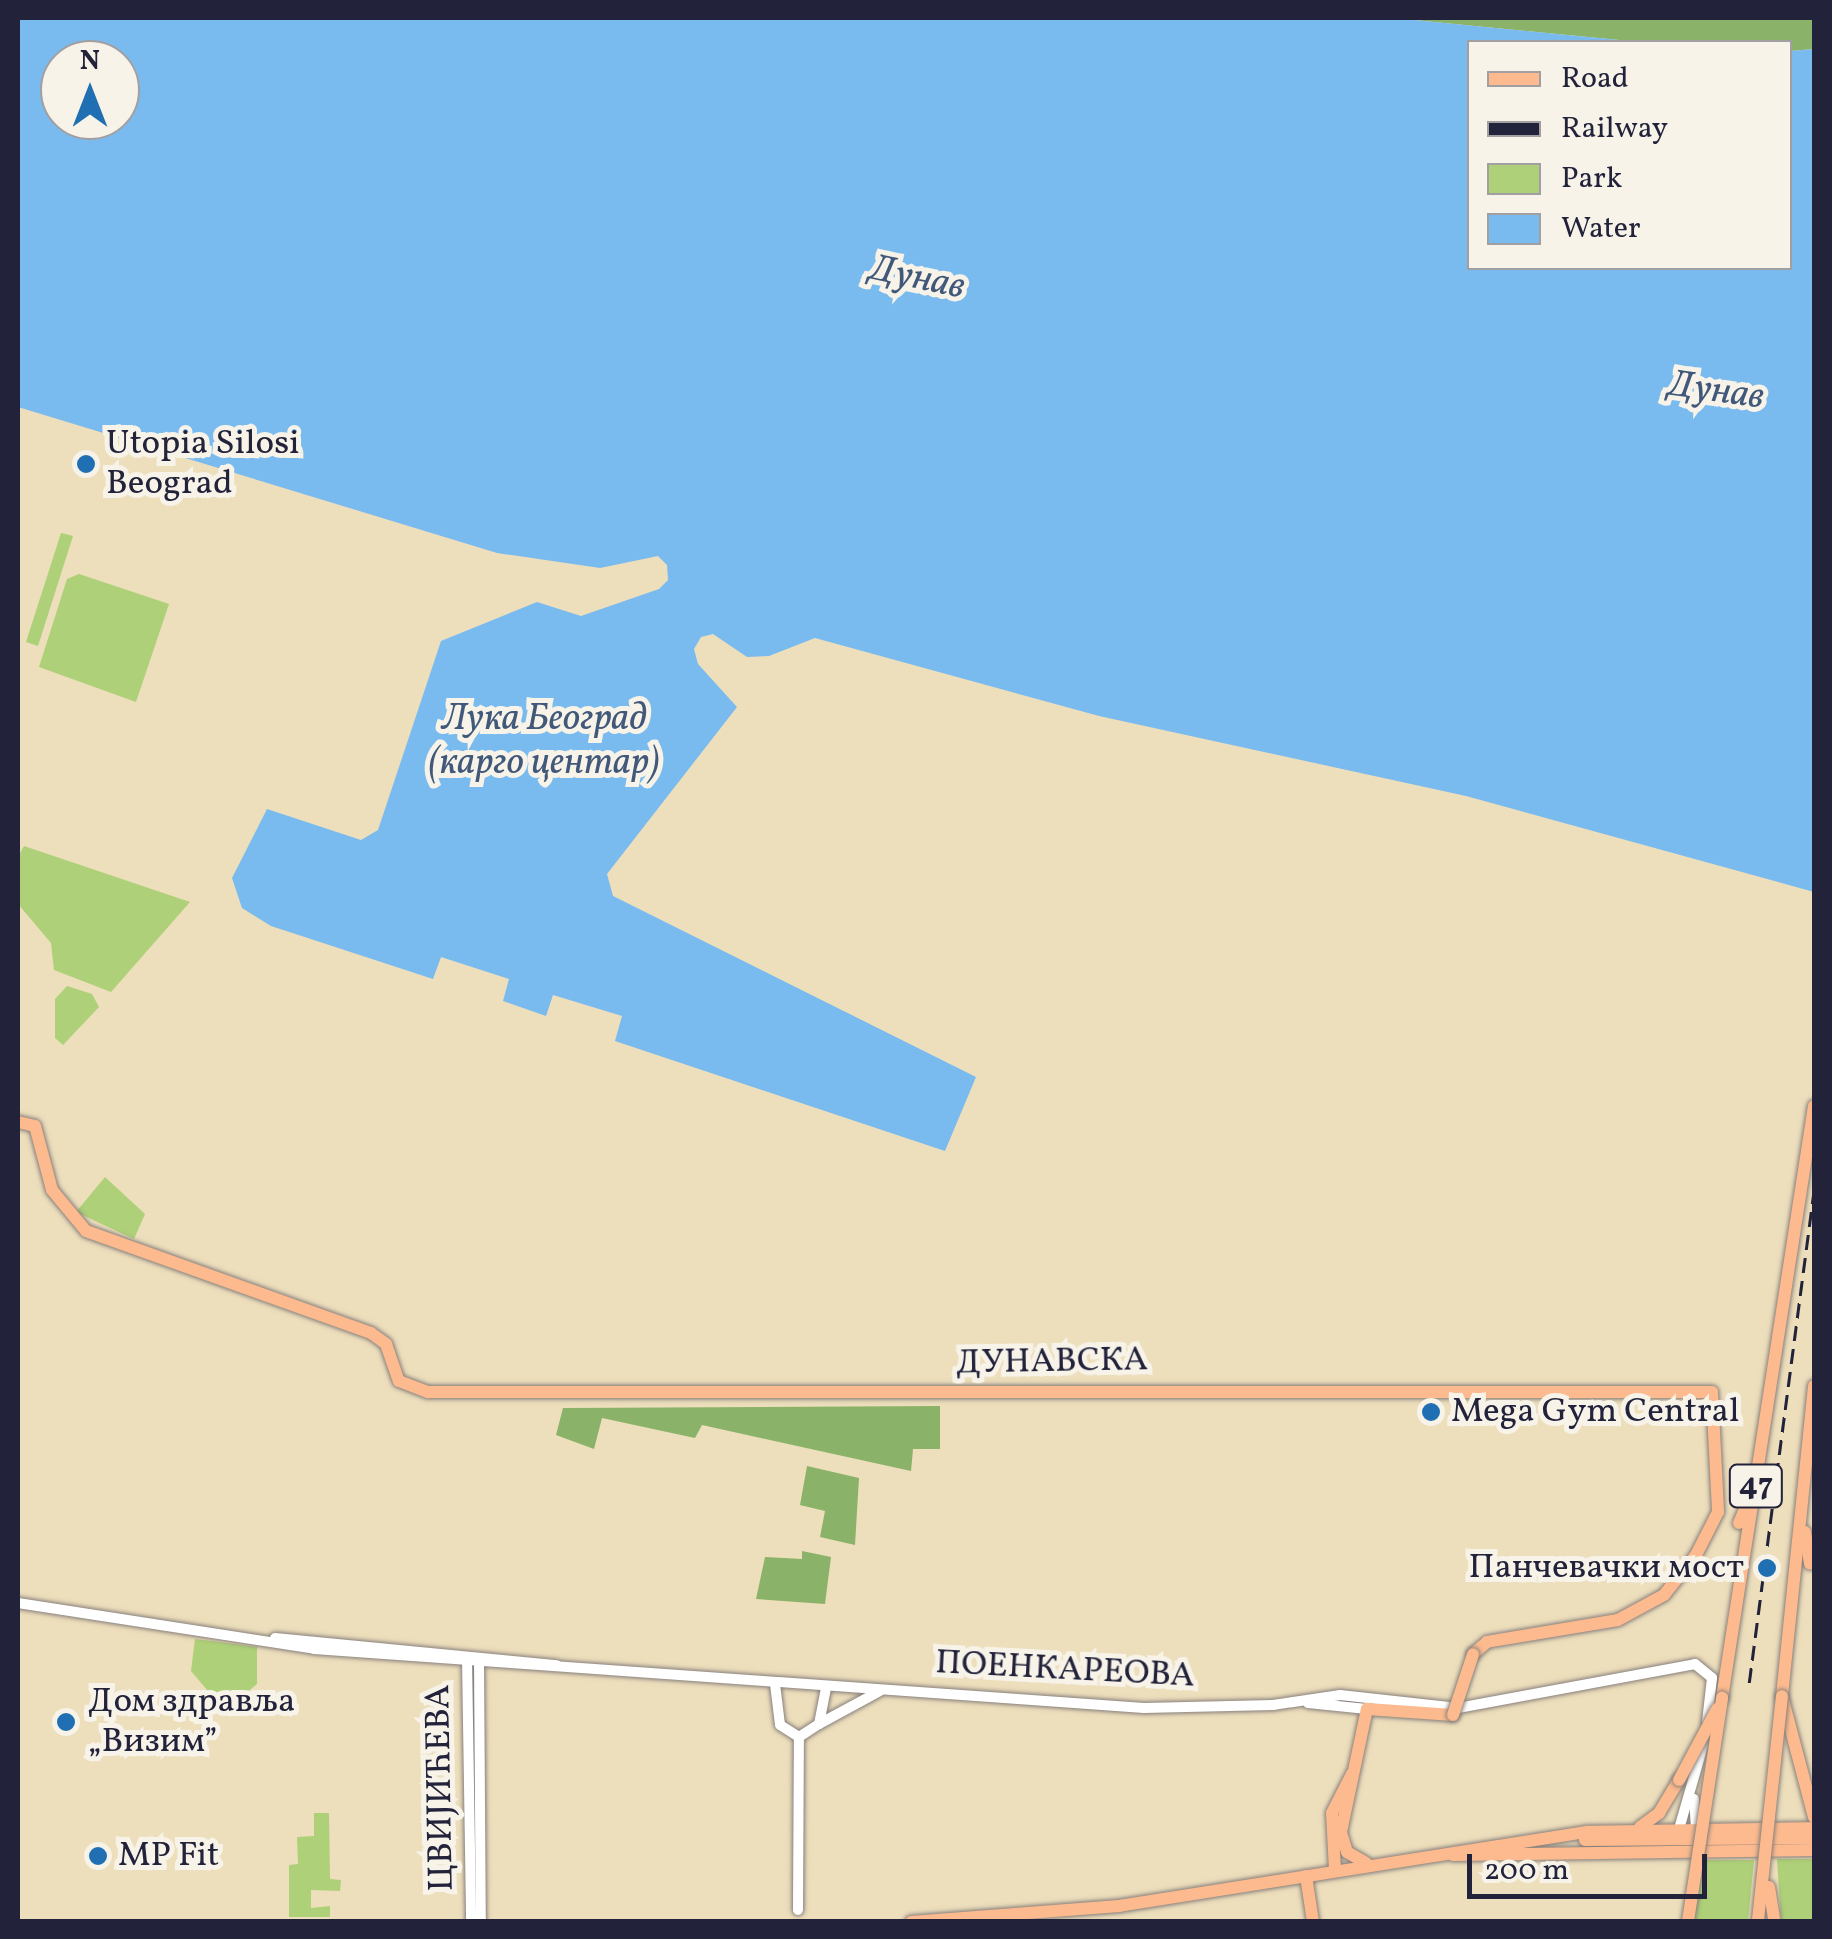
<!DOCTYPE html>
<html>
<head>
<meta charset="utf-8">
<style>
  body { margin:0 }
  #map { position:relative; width:1832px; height:1939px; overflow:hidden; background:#eddebc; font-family:Vollkorn,serif }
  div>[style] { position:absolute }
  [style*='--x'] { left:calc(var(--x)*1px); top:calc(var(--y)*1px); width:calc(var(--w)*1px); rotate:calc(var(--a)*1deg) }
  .green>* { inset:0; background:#aed078 }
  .forest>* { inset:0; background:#8ab268 }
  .water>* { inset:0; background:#7abbef }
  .roads { filter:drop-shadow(0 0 2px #88807c) drop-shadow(0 0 2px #88807c) }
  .minor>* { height:10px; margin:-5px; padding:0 5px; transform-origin:5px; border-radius:5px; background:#fff }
  .major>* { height:12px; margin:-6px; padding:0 6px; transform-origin:6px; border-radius:6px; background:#fcba8e }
  .rail>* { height:2.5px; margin-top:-1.25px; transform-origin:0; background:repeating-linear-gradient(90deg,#22223b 0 15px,transparent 0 23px) }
  .bridges { filter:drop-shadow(0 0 2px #88807c) drop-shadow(0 0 2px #88807c) }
  .major-bridge>* { height:12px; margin:-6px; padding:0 6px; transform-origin:6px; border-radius:6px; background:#fcba8e }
  .dots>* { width:28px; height:28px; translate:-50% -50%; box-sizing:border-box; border:5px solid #f7f3e8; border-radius:50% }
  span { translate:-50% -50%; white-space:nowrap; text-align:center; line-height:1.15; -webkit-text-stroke:10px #f7f3e8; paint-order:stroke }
  .shield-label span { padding:2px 8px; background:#f7f3e8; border:2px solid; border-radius:8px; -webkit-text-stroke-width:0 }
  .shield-label { font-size:32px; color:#22223b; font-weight:700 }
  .poi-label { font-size:35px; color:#22223b }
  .left { translate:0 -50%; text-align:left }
  .right { translate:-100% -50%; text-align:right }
  .street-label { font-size:35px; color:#22223b }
  .water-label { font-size:38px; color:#41587a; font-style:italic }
  .frame { position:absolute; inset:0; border:20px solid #22223b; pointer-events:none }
  .legend { position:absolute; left:1467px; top:40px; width:325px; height:230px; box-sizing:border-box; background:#f7f3e8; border:2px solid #a29fa3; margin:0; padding:12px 18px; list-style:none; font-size:30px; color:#22223b }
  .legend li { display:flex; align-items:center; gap:20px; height:50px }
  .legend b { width:50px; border:2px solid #a29fa3 }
  .north { position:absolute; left:40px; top:40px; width:100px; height:100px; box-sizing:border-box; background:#f7f3e8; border:2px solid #a29fa3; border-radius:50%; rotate:0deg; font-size:28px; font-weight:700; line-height:40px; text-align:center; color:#22223b }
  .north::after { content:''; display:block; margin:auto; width:35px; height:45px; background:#1f6fb2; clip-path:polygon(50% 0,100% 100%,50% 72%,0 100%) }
  .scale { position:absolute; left:1467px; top:1854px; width:240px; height:45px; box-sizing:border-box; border:5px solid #22223b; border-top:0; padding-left:12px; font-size:30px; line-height:35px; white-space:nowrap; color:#22223b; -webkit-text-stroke:8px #f7f3e8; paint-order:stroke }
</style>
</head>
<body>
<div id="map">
  <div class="green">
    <div style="clip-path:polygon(61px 533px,73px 536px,38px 646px,26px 642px)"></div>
    <div style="clip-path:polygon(79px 574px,169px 604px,136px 702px,39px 667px,67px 579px)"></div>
    <div style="clip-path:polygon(24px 846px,190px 902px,111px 992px,54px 970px,51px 943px,18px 904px,18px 857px)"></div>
    <div style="clip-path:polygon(67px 986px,92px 994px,99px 1007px,63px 1045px,55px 1038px,55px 999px)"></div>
    <div style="clip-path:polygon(105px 1177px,145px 1214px,134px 1239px,76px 1212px)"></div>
    <div style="clip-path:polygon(195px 1639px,257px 1647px,257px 1684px,225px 1711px,191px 1671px)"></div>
    <div style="clip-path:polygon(314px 1813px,329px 1813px,330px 1879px,341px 1880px,340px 1891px,311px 1890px,311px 1908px,330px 1906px,330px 1917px,289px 1917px,289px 1865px,298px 1864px,297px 1837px,314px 1836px)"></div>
    <div style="clip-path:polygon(1777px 1859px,1814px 1859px,1814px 1921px,1781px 1921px)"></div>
    <div style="clip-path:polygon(1697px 1860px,1754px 1860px,1748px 1921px,1688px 1922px)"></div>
  </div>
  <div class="forest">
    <div style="clip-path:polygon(1394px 18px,1814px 18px,1814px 49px,1790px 51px,1790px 42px,1640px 42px)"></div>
    <div style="clip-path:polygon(940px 1406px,940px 1449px,913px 1449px,911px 1471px,702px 1425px,695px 1438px,602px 1418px,594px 1449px,556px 1435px,563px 1408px)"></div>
    <div style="clip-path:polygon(807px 1466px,859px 1478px,855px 1545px,820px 1537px,825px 1511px,800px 1505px)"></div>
    <div style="clip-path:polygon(802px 1551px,831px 1557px,825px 1604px,756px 1599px,765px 1557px,802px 1559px)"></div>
  </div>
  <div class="water">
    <div style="clip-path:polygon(evenodd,18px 18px,1394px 18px,1640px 42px,1470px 42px,1470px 268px,1790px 268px,1790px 51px,1814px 49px,1814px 892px,1466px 796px,1099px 716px,815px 638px,769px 656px,747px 657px,713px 634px,701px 637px,694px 649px,698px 664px,737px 707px,607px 874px,613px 896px,976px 1077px,945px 1151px,615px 1041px,622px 1016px,553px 995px,546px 1016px,503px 1001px,509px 979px,441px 957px,433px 979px,271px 926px,242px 908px,232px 878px,267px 809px,361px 840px,378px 830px,441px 641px,537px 602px,581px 616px,659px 589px,668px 580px,667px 565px,658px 556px,600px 568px,497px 553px,18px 407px,18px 18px,60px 60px,120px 60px,120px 120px,60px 120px,60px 60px)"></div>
  </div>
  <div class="roads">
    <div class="minor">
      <div style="--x:18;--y:1603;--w:300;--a:8.8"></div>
      <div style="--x:314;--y:1649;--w:832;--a:4.07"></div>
      <div style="--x:1144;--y:1708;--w:129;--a:-1.3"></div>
      <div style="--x:1273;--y:1705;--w:68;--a:-8.5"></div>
      <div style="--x:1340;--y:1695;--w:119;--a:6.3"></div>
      <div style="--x:1458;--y:1708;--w:241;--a:-10.5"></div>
      <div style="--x:1695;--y:1664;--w:22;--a:39"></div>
      <div style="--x:1712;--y:1678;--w:44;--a:96.5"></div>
      <div style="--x:275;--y:1638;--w:283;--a:5.5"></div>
      <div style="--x:467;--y:1658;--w:264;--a:89.1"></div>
      <div style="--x:479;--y:1661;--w:261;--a:89.6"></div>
      <div style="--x:775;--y:1684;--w:41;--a:83"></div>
      <div style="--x:780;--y:1725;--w:22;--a:32"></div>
      <div style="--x:799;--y:1737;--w:24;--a:-33"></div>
      <div style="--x:819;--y:1724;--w:37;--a:-79"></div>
      <div style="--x:1308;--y:1703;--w:59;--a:5.8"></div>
      <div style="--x:819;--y:1724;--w:69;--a:-28.4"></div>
      <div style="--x:1694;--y:1799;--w:31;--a:86"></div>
      <div style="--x:1679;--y:1829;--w:94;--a:-73.9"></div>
      <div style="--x:798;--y:1910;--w:173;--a:-89.7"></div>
    </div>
    <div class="major">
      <div style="--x:18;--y:1122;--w:17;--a:13"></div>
      <div style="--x:35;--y:1126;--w:66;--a:75.1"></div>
      <div style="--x:52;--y:1190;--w:53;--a:50.3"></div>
      <div style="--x:86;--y:1231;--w:303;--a:19.7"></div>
      <div style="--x:371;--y:1333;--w:19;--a:36"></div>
      <div style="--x:386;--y:1344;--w:39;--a:71"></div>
      <div style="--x:399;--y:1381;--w:31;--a:21"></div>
      <div style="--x:428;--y:1392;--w:1284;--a:0"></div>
      <div style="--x:1712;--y:1392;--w:120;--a:87.1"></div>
      <div style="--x:1718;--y:1512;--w:48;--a:117.1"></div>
      <div style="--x:1696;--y:1555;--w:51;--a:128.7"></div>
      <div style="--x:1664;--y:1595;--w:52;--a:151.5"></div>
      <div style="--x:1618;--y:1620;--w:133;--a:170.5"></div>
      <div style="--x:1487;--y:1642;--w:18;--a:139"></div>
      <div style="--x:1814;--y:1386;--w:312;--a:95.9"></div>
      <div style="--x:1782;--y:1696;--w:125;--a:75.2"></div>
      <div style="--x:1739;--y:1523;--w:23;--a:-67"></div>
      <div style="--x:1805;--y:1532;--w:32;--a:81"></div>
      <div style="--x:1722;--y:1698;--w:599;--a:-81.17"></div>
      <div style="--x:1640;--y:1827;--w:24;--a:-36"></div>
      <div style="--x:1659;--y:1813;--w:39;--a:-59"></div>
      <div style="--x:1585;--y:1840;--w:229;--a:-0.5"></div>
      <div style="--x:1453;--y:1855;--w:361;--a:-0.8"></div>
      <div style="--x:1366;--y:1863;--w:22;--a:-150"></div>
      <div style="--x:1347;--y:1852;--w:21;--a:-107"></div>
      <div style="--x:1341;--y:1832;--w:126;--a:-78.1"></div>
      <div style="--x:1367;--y:1709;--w:86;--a:4"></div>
      <div style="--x:1335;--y:1870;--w:57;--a:-93"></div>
      <div style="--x:1332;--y:1813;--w:44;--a:-62.9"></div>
      <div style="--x:1306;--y:1876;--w:47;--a:81.3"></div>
      <div style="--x:911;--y:1922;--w:209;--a:-4.4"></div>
      <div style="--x:1119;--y:1906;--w:474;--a:-9"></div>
      <div style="--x:1587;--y:1832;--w:227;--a:-1"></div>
    </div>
  </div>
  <div class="rail">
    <div style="--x:1749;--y:1683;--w:498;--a:-82.5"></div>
  </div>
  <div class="bridges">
    <div class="major-bridge">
      <div style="--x:1453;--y:1715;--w:64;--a:-71.8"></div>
      <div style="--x:1679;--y:1780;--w:81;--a:-61.8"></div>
      <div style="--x:1769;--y:1887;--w:31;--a:81"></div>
      <div style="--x:1758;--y:1920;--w:225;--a:-83.9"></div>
      <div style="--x:1688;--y:1921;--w:226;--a:-81.3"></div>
    </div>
  </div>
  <div class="dots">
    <div style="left:86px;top:464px;background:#1f6fb2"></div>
    <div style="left:1431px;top:1412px;background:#1f6fb2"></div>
    <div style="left:1767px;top:1568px;background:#1f6fb2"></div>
    <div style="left:66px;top:1722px;background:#1f6fb2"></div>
    <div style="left:98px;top:1856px;background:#1f6fb2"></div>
  </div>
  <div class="shield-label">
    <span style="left:1756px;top:1486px">47</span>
  </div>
  <div class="poi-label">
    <span class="left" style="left:106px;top:464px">Utopia Silosi<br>Beograd</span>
    <span class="left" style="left:1451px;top:1412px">Mega Gym Central</span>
    <span class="right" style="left:1744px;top:1568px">Панчевачки мост</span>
    <span class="left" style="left:88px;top:1722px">Дом здравља<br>„Визим”</span>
    <span class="left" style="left:118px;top:1856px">MP Fit</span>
  </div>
  <div class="street-label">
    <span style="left:1052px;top:1362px;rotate:-1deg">ДУНАВСКА</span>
    <span style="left:1065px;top:1670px;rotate:3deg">ПОЕНКАРЕОВА</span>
    <span style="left:441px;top:1788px;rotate:-91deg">ЦВИЈИЋЕВА</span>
  </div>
  <div class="water-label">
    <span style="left:917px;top:279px;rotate:12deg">Дунав</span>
    <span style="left:1716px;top:392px;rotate:8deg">Дунав</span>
    <span style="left:544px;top:742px">Лука Београд<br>(карго центар)</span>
  </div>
  <div class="frame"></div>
  <ul class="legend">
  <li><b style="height:12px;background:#fcba8e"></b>Road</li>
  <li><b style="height:12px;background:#22223b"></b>Railway</li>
  <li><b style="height:28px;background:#aed078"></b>Park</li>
  <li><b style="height:28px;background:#7abbef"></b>Water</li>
  </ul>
  <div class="north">N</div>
  <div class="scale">200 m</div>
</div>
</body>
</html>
